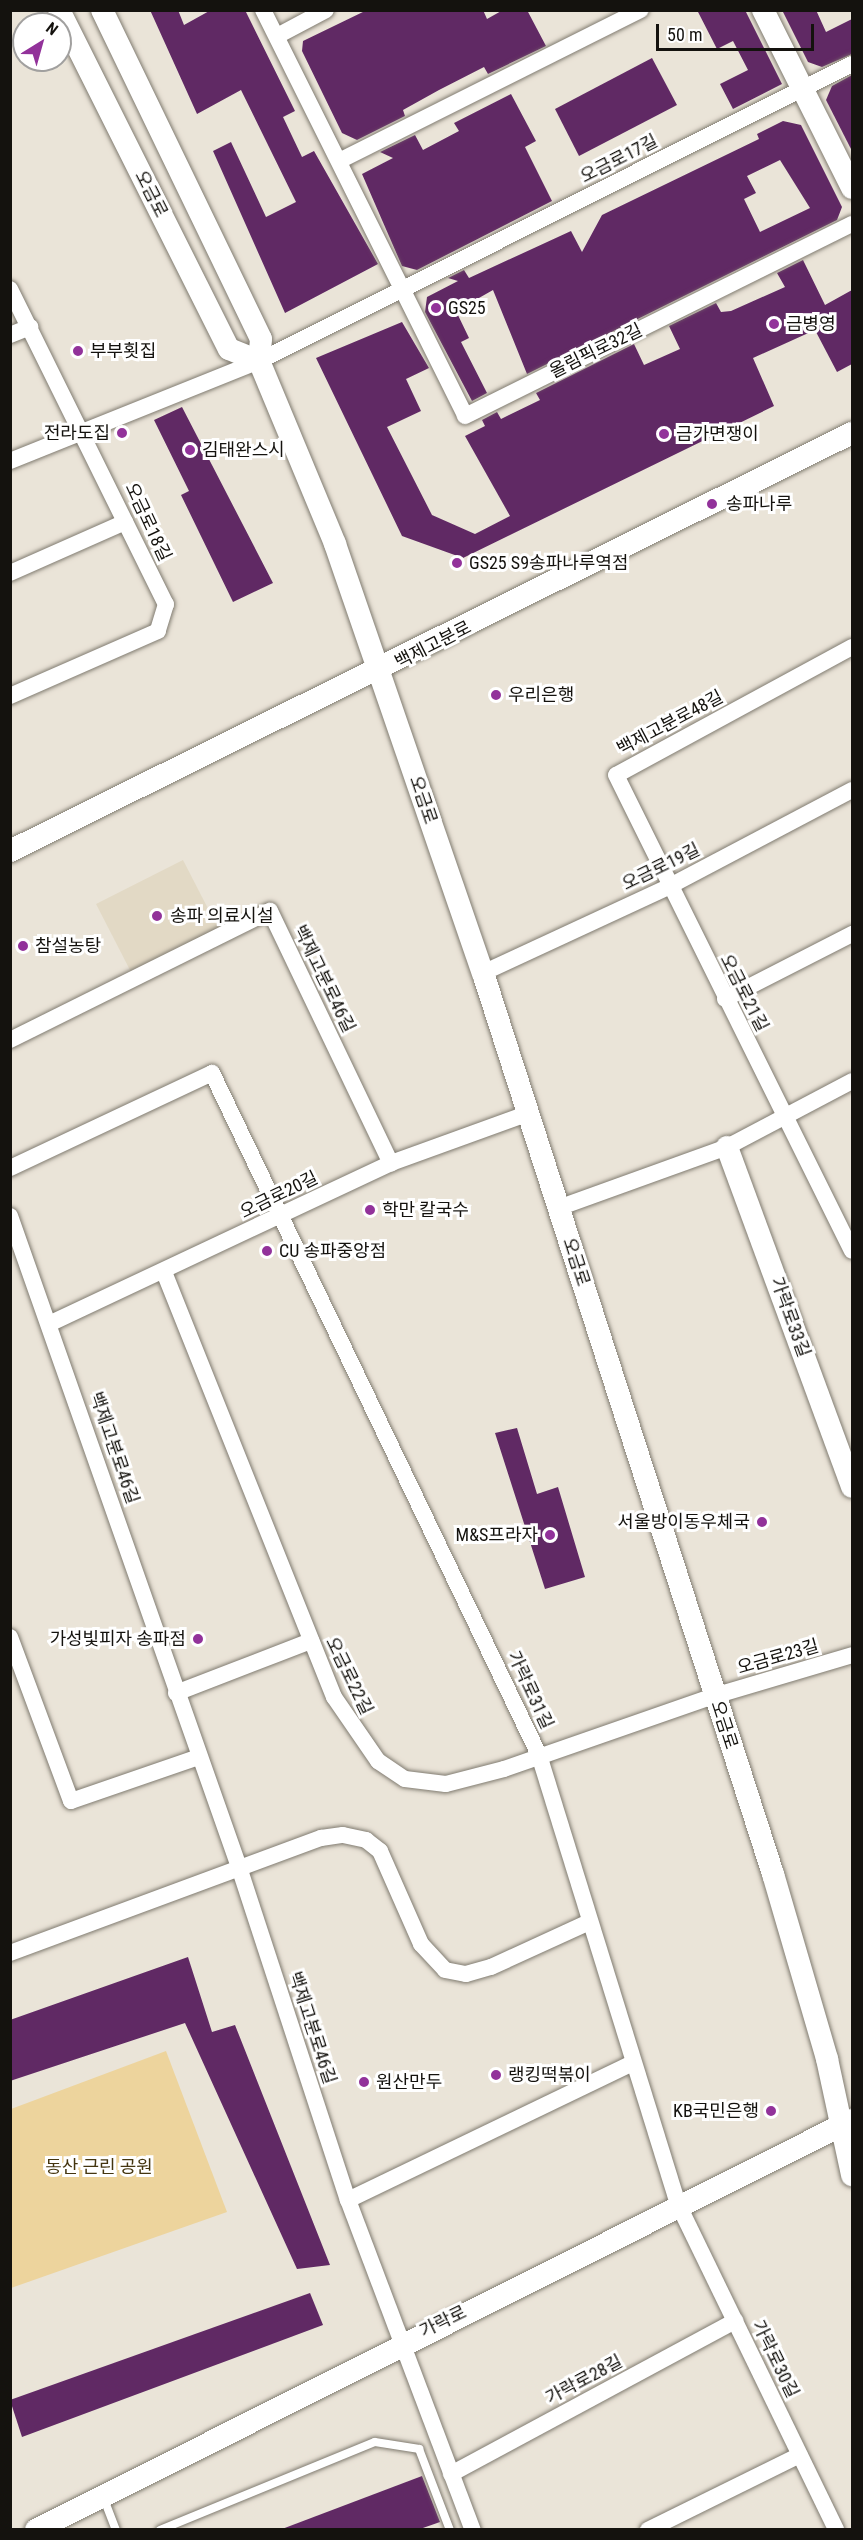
<!DOCTYPE html>
<html>
<head>
<meta charset="utf-8">
<style>
  body { margin:0 }
  #map { position:relative; width:863px; height:2540px; overflow:hidden; background:#eae4d8; font-family:"Roboto Condensed","Noto Sans KR",sans-serif }
  div>[style] { position:absolute }
  [style*='--x'] { left:calc(var(--x)*1px); top:calc(var(--y)*1px); width:calc(var(--w)*1px); rotate:calc(var(--a)*1deg) }
  .built>* { inset:0; background:#e2d9c5 }
  .green>* { inset:0; background:#edd49d }
  .building>* { inset:0; background:#602964 }
  .roads { filter:drop-shadow(0 0 2px #807b70) drop-shadow(0 0 2px #807b70) }
  .lane>* { height:8px; margin:-4px; padding:0 4px; transform-origin:4px; border-radius:4px; background:#fff }
  .street>* { height:16px; margin:-8px; padding:0 8px; transform-origin:8px; border-radius:8px; background:#fff }
  .secondary>* { height:22px; margin:-11px; padding:0 11px; transform-origin:11px; border-radius:11px; background:#fff }
  .dots>* { width:16px; height:16px; translate:-50% -50%; box-sizing:border-box; border:3px solid #fff; border-radius:50% }
  span { translate:-50% -50%; white-space:nowrap; text-align:center; line-height:1.15; -webkit-text-stroke:6px #fff; paint-order:stroke }
  .street-label { font-size:18px; color:#14120e }
  .poi-label { font-size:18px; color:#14120e }
  .left { translate:0 -50%; text-align:left }
  .right { translate:-100% -50%; text-align:right }
  .park-label { font-size:18px; color:#44350f }
  .frame { position:absolute; inset:0; border:12px solid #14120e; pointer-events:none }
  .north { position:absolute; left:12px; top:12px; width:60px; height:60px; box-sizing:border-box; background:#fff; border:2px solid #a1a09f; border-radius:50%; rotate:37deg; font-size:16px; font-weight:700; line-height:24px; text-align:center; color:#14120e }
  .north::after { content:''; display:block; margin:auto; width:21px; height:27px; background:#92329a; clip-path:polygon(50% 0,100% 100%,50% 72%,0 100%) }
  .scale { position:absolute; left:656px; top:24px; width:158px; height:27px; box-sizing:border-box; border:3px solid #14120e; border-top:0; padding-left:8px; font-size:18px; line-height:21px; white-space:nowrap; color:#14120e; -webkit-text-stroke:4px #fff; paint-order:stroke }
</style>
</head>
<body>
<div id="map">
  <div class="built">
    <div style="clip-path:polygon(183px 860px,218px 928px,131px 972px,96px 904px)"></div>
  </div>
  <div class="green">
    <div style="clip-path:polygon(166px 2051px,227px 2212px,11px 2288px,11px 2109px)"></div>
  </div>
  <div class="building">
    <div style="clip-path:polygon(150px 10px,178px 10px,184px 25px,211px 10px,245px 10px,295px 111px,283px 117px,302px 157px,314px 151px,378px 264px,285px 313px,213px 151px,231px 142px,266px 217px,296px 202px,241px 90px,197px 114px)"></div>
    <div style="clip-path:polygon(367px 10px,483px 10px,487px 19px,503px 10px,527px 10px,546px 46px,488px 74px,484px 67px,439px 90px,403px 110px,405px 116px,357px 140px,342px 133px,302px 51px,303px 41px)"></div>
    <div style="clip-path:polygon(697px 10px,745px 10px,782px 84px,733px 109px,720px 84px,748px 70px,733px 41px,717px 49px)"></div>
    <div style="clip-path:polygon(782px 10px,816px 10px,826px 32px,852px 19px,852px 54px,822px 67px,808px 62px)"></div>
    <div style="clip-path:polygon(652px 58px,677px 105px,579px 156px,555px 109px)"></div>
    <div style="clip-path:polygon(852px 75px,852px 151px,826px 100px,832px 86px)"></div>
    <div style="clip-path:polygon(511px 94px,536px 141px,525px 147px,552px 201px,417px 270px,402px 266px,362px 174px,393px 158px,380px 152px,415px 135px,423px 150px,459px 131px,454px 123px)"></div>
    <div style="clip-path:polygon(evenodd,783px 121px,801px 125px,842px 207px,837px 220px,527px 374px,493px 290px,456px 311px,469px 338px,461px 342px,487px 393px,472px 401px,425px 312px,427px 297px,458px 281px,448px 278px,464px 270px,469px 278px,571px 231px,582px 252px,602px 215px,759px 139px,757px 134px,783px 121px,780px 160px,810px 208px,760px 232px,744px 199px,756px 193px,747px 176px,780px 160px)"></div>
    <div style="clip-path:polygon(803px 260px,825px 305px,852px 290px,852px 364px,837px 372px,815px 330px,753px 358px,774px 406px,463px 558px,402px 536px,316px 358px,402px 322px,429px 368px,406px 379px,421px 411px,387px 427px,432px 515px,475px 534px,510px 516px,465px 436px,485px 426px,482px 420px,497px 412px,501px 419px,540px 400px,536px 393px,634px 344px,644px 365px,680px 349px,669px 326px,716px 303px,721px 312px,731px 311px,785px 287px,777px 273px)"></div>
    <div style="clip-path:polygon(182px 407px,273px 583px,233px 602px,181px 495px,189px 491px,154px 420px)"></div>
    <div style="clip-path:polygon(517px 1428px,537px 1494px,558px 1487px,585px 1577px,545px 1589px,495px 1433px)"></div>
    <div style="clip-path:polygon(188px 1957px,212px 2032px,235px 2025px,330px 2265px,297px 2269px,185px 2023px,10px 2081px,10px 2020px)"></div>
    <div style="clip-path:polygon(310px 2293px,323px 2325px,22px 2437px,10px 2400px)"></div>
    <div style="clip-path:polygon(422px 2476px,440px 2522px,420px 2529px,282px 2529px)"></div>
  </div>
  <div class="roads">
    <div class="lane">
      <div style="--x:104;--y:2499;--w:33;--a:69"></div>
      <div style="--x:160;--y:2530;--w:232;--a:-22.3"></div>
      <div style="--x:375;--y:2442;--w:45;--a:9"></div>
      <div style="--x:419;--y:2449;--w:87;--a:69.1"></div>
    </div>
    <div class="street">
      <div style="--x:263;--y:10;--w:453;--a:63.5"></div>
      <div style="--x:465;--y:416;--w:432;--a:-26.4"></div>
      <div style="--x:279;--y:35;--w:53;--a:-28"></div>
      <div style="--x:341;--y:160;--w:335;--a:-26.6"></div>
      <div style="--x:10;--y:289;--w:352;--a:63.7"></div>
      <div style="--x:166;--y:604;--w:28;--a:107"></div>
      <div style="--x:158;--y:631;--w:162;--a:156.3"></div>
      <div style="--x:10;--y:335;--w:22;--a:-22"></div>
      <div style="--x:10;--y:461;--w:268;--a:-21.9"></div>
      <div style="--x:259;--y:361;--w:663;--a:-26.6"></div>
      <div style="--x:10;--y:573;--w:126;--a:-23.9"></div>
      <div style="--x:852;--y:647;--w:268;--a:151.5"></div>
      <div style="--x:616;--y:775;--w:531;--a:63.63"></div>
      <div style="--x:483;--y:973;--w:204;--a:-24.9"></div>
      <div style="--x:668;--y:887;--w:208;--a:-27.8"></div>
      <div style="--x:725;--y:999;--w:143;--a:-27.1"></div>
      <div style="--x:10;--y:1040;--w:290;--a:-26.4"></div>
      <div style="--x:270;--y:911;--w:280;--a:64.4"></div>
      <div style="--x:10;--y:1168;--w:223;--a:-25.2"></div>
      <div style="--x:212;--y:1073;--w:756;--a:64.38"></div>
      <div style="--x:539;--y:1755;--w:472;--a:72.8"></div>
      <div style="--x:679;--y:2206;--w:360;--a:64.1"></div>
      <div style="--x:558;--y:1208;--w:180;--a:-19.8"></div>
      <div style="--x:727;--y:1147;--w:141;--a:-27.8"></div>
      <div style="--x:10;--y:1216;--w:690;--a:70.62"></div>
      <div style="--x:239;--y:1867;--w:350;--a:71.9"></div>
      <div style="--x:348;--y:2200;--w:353;--a:69.3"></div>
      <div style="--x:164;--y:1272;--w:458;--a:68.2"></div>
      <div style="--x:334;--y:1697;--w:78;--a:55.5"></div>
      <div style="--x:378;--y:1761;--w:32;--a:34"></div>
      <div style="--x:405;--y:1779;--w:41;--a:7"></div>
      <div style="--x:446;--y:1784;--w:60;--a:-14.5"></div>
      <div style="--x:504;--y:1769;--w:222;--a:-19.2"></div>
      <div style="--x:714;--y:1696;--w:144;--a:-16.5"></div>
      <div style="--x:51;--y:1323;--w:376;--a:-25.2"></div>
      <div style="--x:391;--y:1163;--w:147;--a:-19.9"></div>
      <div style="--x:10;--y:1637;--w:175;--a:69.6"></div>
      <div style="--x:71;--y:1801;--w:132;--a:-19"></div>
      <div style="--x:176;--y:1693;--w:145;--a:-21.1"></div>
      <div style="--x:10;--y:1953;--w:332;--a:-20.3"></div>
      <div style="--x:321;--y:1838;--w:22;--a:-8"></div>
      <div style="--x:343;--y:1835;--w:24;--a:12"></div>
      <div style="--x:366;--y:1840;--w:18;--a:38"></div>
      <div style="--x:380;--y:1851;--w:102;--a:66.2"></div>
      <div style="--x:421;--y:1944;--w:35;--a:47"></div>
      <div style="--x:445;--y:1970;--w:21;--a:11"></div>
      <div style="--x:466;--y:1974;--w:26;--a:-16"></div>
      <div style="--x:491;--y:1967;--w:106;--a:-24.6"></div>
      <div style="--x:348;--y:2200;--w:316;--a:-25.7"></div>
      <div style="--x:451;--y:2474;--w:323;--a:-28.3"></div>
      <div style="--x:648;--y:2530;--w:169;--a:-26.3"></div>
    </div>
    <div class="secondary">
      <div style="--x:59;--y:10;--w:379;--a:63.4"></div>
      <div style="--x:229;--y:349;--w:32;--a:22"></div>
      <div style="--x:102;--y:10;--w:365;--a:64.2"></div>
      <div style="--x:261;--y:339;--w:22;--a:95"></div>
      <div style="--x:259;--y:361;--w:198;--a:67.4"></div>
      <div style="--x:335;--y:544;--w:454;--a:71"></div>
      <div style="--x:483;--y:973;--w:947;--a:72.16"></div>
      <div style="--x:773;--y:1874;--w:193;--a:73.7"></div>
      <div style="--x:827;--y:2059;--w:119;--a:77.8"></div>
      <div style="--x:763;--y:10;--w:199;--a:63.4"></div>
      <div style="--x:10;--y:851;--w:940;--a:-26.4"></div>
      <div style="--x:727;--y:1147;--w:362;--a:69.8"></div>
      <div style="--x:36;--y:2530;--w:913;--a:-26.68"></div>
    </div>
  </div>
  <div class="dots">
    <div style="left:436px;top:308px;background:#92329a"></div>
    <div style="left:774px;top:324px;background:#92329a"></div>
    <div style="left:78px;top:351px;background:#92329a"></div>
    <div style="left:122px;top:433px;background:#92329a"></div>
    <div style="left:664px;top:434px;background:#92329a"></div>
    <div style="left:190px;top:450px;background:#92329a"></div>
    <div style="left:712px;top:504px;background:#92329a"></div>
    <div style="left:457px;top:563px;background:#92329a"></div>
    <div style="left:496px;top:695px;background:#92329a"></div>
    <div style="left:157px;top:916px;background:#92329a"></div>
    <div style="left:23px;top:946px;background:#92329a"></div>
    <div style="left:370px;top:1210px;background:#92329a"></div>
    <div style="left:267px;top:1251px;background:#92329a"></div>
    <div style="left:762px;top:1522px;background:#92329a"></div>
    <div style="left:550px;top:1535px;background:#92329a"></div>
    <div style="left:198px;top:1639px;background:#92329a"></div>
    <div style="left:496px;top:2075px;background:#92329a"></div>
    <div style="left:364px;top:2082px;background:#92329a"></div>
    <div style="left:771px;top:2111px;background:#92329a"></div>
  </div>
  <div class="street-label">
    <span style="left:619px;top:159px;rotate:-27deg">오금로17길</span>
    <span style="left:151px;top:194px;rotate:63deg">오금로</span>
    <span style="left:596px;top:351px;rotate:-26deg">올림픽로32길</span>
    <span style="left:148px;top:522px;rotate:65deg">오금로18길</span>
    <span style="left:433px;top:645px;rotate:-27deg">백제고분로</span>
    <span style="left:670px;top:723px;rotate:-28deg">백제고분로48길</span>
    <span style="left:423px;top:800px;rotate:71deg">오금로</span>
    <span style="left:661px;top:867px;rotate:-26deg">오금로19길</span>
    <span style="left:324px;top:979px;rotate:64deg">백제고분로46길</span>
    <span style="left:744px;top:993px;rotate:63deg">오금로21길</span>
    <span style="left:279px;top:1195px;rotate:-26deg">오금로20길</span>
    <span style="left:576px;top:1262px;rotate:72deg">오금로</span>
    <span style="left:790px;top:1317px;rotate:70deg">가락로33길</span>
    <span style="left:114px;top:1448px;rotate:71deg">백제고분로46길</span>
    <span style="left:778px;top:1657px;rotate:-16deg">오금로23길</span>
    <span style="left:349px;top:1676px;rotate:64deg">오금로22길</span>
    <span style="left:530px;top:1690px;rotate:65deg">가락로31길</span>
    <span style="left:724px;top:1725px;rotate:72deg">오금로</span>
    <span style="left:312px;top:2028px;rotate:72deg">백제고분로46길</span>
    <span style="left:443px;top:2322px;rotate:-26deg">가락로</span>
    <span style="left:775px;top:2359px;rotate:64deg">가락로30길</span>
    <span style="left:584px;top:2380px;rotate:-28deg">가락로28길</span>
  </div>
  <div class="poi-label">
    <span class="left" style="left:448px;top:308px">GS25</span>
    <span class="left" style="left:786px;top:324px">금병영</span>
    <span class="left" style="left:90px;top:351px">부부횟집</span>
    <span class="right" style="left:110px;top:433px">전라도집</span>
    <span class="left" style="left:676px;top:434px">금가면쟁이</span>
    <span class="left" style="left:202px;top:450px">김태완스시</span>
    <span class="left" style="left:726px;top:504px">송파나루</span>
    <span class="left" style="left:469px;top:563px">GS25 S9송파나루역점</span>
    <span class="left" style="left:508px;top:695px">우리은행</span>
    <span class="left" style="left:170px;top:916px">송파 의료시설</span>
    <span class="left" style="left:35px;top:946px">참설농탕</span>
    <span class="left" style="left:382px;top:1210px">학만 칼국수</span>
    <span class="left" style="left:279px;top:1251px">CU 송파중앙점</span>
    <span class="right" style="left:750px;top:1522px">서울방이동우체국</span>
    <span class="right" style="left:538px;top:1535px">M&amp;S프라자</span>
    <span class="right" style="left:186px;top:1639px">가성빛피자 송파점</span>
    <span class="left" style="left:508px;top:2075px">랭킹떡볶이</span>
    <span class="left" style="left:376px;top:2082px">원산만두</span>
    <span class="right" style="left:759px;top:2111px">KB국민은행</span>
  </div>
  <div class="park-label">
    <span style="left:99px;top:2167px">동산 근린 공원</span>
  </div>
  <div class="frame"></div>
  <div class="north">N</div>
  <div class="scale">50 m</div>
</div>
</body>
</html>
